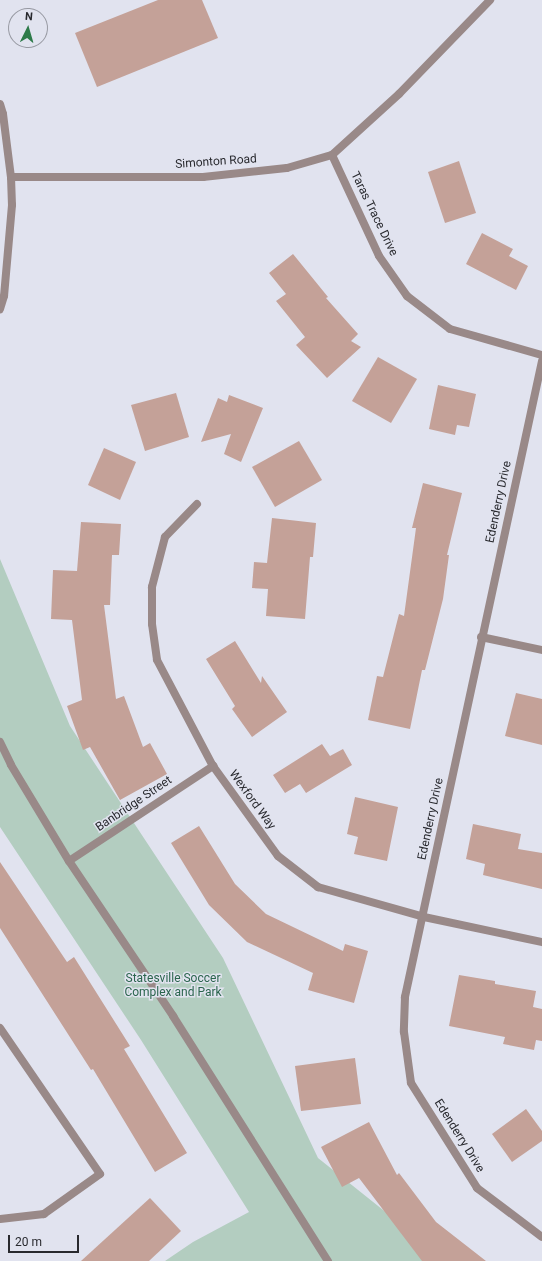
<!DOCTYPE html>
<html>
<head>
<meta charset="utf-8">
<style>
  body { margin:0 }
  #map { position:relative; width:542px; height:1261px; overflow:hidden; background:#e1e3ef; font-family:Roboto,sans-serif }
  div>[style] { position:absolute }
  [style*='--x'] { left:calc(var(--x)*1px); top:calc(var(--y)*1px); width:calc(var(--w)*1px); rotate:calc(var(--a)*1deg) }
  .green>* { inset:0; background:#b3cdc0 }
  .building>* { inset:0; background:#c4a198 }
  .service>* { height:8px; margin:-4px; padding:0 4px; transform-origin:4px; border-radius:4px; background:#998988 }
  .minor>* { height:8px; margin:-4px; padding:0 4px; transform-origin:4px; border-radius:4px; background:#998988 }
  .tertiary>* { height:8px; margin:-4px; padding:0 4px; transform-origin:4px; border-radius:4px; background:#998988 }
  span { translate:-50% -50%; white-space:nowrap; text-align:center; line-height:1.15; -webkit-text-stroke:3px #e1e3ef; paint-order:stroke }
  .street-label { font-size:12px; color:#28292e }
  .park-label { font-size:12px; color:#2a654d }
  .north { position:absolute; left:8px; top:8px; width:40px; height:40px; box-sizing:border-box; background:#e1e3ef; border:1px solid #9799a2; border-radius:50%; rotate:5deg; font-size:11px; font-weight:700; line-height:16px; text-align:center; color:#28292e }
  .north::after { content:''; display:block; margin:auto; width:14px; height:18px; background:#2d7a49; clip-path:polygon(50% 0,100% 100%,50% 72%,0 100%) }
  .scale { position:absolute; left:8px; top:1235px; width:71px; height:18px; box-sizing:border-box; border:2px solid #28292e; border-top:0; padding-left:5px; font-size:12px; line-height:14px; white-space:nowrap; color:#28292e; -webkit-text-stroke:3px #e1e3ef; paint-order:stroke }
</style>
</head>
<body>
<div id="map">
  <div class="green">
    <div style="clip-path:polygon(0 559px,70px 726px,223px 958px,318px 1158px,447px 1261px,165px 1261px,193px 1242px,249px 1212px,141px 1040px,0 827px)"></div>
  </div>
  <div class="building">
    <div style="clip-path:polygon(158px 0,202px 0,218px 38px,97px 87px,75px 33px)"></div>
    <div style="clip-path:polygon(459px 161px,476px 213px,445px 223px,428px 172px)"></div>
    <div style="clip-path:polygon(482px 233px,513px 249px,509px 256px,528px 266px,516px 290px,466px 264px)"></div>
    <div style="clip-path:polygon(293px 254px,328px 297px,326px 298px,358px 334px,351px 341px,361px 347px,327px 378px,296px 345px,305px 337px,276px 301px,286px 294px,269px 273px)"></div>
    <div style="clip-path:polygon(378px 357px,417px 379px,391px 423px,352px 401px)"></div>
    <div style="clip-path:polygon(438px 385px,476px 394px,469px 427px,457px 425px,455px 435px,429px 429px)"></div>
    <div style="clip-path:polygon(176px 393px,189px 437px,145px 451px,131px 405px)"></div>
    <div style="clip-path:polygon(229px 395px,263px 408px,241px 462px,224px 454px,231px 434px,201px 442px,218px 398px,227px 402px)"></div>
    <div style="clip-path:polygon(299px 441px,322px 480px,275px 507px,252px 467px)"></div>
    <div style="clip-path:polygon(104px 448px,136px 462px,120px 500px,88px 485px)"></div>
    <div style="clip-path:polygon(423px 483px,462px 493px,447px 555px,449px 555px,443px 599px,425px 670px,422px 670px,410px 729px,368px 720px,377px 676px,383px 677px,399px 614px,404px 616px,416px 528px,412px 528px)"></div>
    <div style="clip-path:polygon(272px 518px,316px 523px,313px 557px,310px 557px,305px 619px,266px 616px,268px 589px,252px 588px,254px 562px,267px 563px)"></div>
    <div style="clip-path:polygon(81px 522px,121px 524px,119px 555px,112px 555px,110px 605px,104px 605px,116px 699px,124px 696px,143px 747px,150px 743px,167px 774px,120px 800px,90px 747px,83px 750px,67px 706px,82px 700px,72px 620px,51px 619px,53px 570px,77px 571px)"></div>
    <div style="clip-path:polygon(235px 641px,261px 683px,262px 676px,287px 712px,252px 737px,232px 709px,235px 706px,206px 659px)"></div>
    <div style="clip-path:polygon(516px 693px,542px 699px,542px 745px,505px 736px)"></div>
    <div style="clip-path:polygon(322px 744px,330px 756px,343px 749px,352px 765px,306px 793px,300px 784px,285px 793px,273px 775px)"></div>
    <div style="clip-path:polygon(355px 797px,398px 807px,387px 861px,354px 854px,358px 837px,347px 834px)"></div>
    <div style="clip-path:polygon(473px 824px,521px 834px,518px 849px,542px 853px,542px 889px,483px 875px,485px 864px,466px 859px)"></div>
    <div style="clip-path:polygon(199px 826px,235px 884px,266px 914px,343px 951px,345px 944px,368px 951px,354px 1003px,308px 990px,313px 973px,247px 942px,209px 905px,171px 843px)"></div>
    <div style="clip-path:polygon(0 862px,67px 962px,74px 957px,130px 1046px,124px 1049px,187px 1153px,155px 1172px,93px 1069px,91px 1070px,0 928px)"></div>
    <div style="clip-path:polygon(459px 975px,495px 981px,495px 984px,536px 991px,533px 1007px,542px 1009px,542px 1041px,536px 1040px,534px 1050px,503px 1044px,505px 1037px,449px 1026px)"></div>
    <div style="clip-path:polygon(355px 1058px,361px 1104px,301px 1111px,295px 1066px)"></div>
    <div style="clip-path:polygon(526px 1109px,542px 1131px,542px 1141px,512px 1162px,492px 1134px)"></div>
    <div style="clip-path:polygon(369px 1122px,397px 1175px,399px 1173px,436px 1222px,486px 1261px,422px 1261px,359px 1178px,342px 1187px,321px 1147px)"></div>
    <div style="clip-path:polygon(150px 1198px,181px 1231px,149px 1261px,81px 1261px)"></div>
  </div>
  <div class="service">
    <div style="--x:0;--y:1028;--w:177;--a:55.6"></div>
    <div style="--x:100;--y:1174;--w:69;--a:144.5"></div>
    <div style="--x:44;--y:1214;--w:44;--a:173.5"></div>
  </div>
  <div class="minor">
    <div style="--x:332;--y:155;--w:111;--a:65"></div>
    <div style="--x:379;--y:256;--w:49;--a:55"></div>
    <div style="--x:407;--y:296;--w:54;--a:37.5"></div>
    <div style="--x:450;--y:329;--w:96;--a:15.8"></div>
    <div style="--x:542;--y:361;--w:651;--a:102.16"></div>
    <div style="--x:405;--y:997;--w:35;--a:92"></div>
    <div style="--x:404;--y:1032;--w:51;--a:82.2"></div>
    <div style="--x:411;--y:1083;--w:124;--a:57.8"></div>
    <div style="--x:477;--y:1188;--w:81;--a:37"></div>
    <div style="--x:197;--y:504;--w:46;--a:134.1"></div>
    <div style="--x:165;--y:537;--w:52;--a:104.6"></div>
    <div style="--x:152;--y:587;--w:37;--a:90"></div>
    <div style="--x:152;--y:624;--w:36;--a:82"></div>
    <div style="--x:157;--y:660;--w:120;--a:62.2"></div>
    <div style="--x:213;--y:766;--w:111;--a:54.2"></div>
    <div style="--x:278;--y:856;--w:51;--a:37.8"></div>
    <div style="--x:318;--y:887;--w:110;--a:15.8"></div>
    <div style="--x:424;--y:917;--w:121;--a:12"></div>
    <div style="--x:481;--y:637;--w:62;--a:12"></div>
    <div style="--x:0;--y:742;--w:25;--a:64"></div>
    <div style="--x:11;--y:765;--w:112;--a:58.9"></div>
    <div style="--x:69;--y:861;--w:187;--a:56.1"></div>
    <div style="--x:173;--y:1016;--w:290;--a:57.7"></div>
    <div style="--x:69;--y:861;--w:173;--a:-33.4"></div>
  </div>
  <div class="tertiary">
    <div style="--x:0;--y:104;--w:10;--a:73"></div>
    <div style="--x:3;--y:114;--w:64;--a:82.8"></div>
    <div style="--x:11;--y:177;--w:28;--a:88"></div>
    <div style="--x:12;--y:205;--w:91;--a:95"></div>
    <div style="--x:4;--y:296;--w:14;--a:107"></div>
    <div style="--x:11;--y:177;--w:192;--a:0"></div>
    <div style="--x:203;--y:177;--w:84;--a:-6.1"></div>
    <div style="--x:287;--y:168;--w:47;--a:-16.1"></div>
    <div style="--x:332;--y:155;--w:91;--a:-42.3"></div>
    <div style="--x:399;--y:94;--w:131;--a:-45.9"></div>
  </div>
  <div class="street-label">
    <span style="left:216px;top:162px;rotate:-4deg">Simonton Road</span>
    <span style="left:374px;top:214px;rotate:64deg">Taras Trace Drive</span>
    <span style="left:499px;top:502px;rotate:-78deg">Edenderry Drive</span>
    <span style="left:252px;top:800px;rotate:54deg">Wexford Way</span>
    <span style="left:134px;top:804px;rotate:-34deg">Banbridge Street</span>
    <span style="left:431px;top:819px;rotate:-78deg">Edenderry Drive</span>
    <span style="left:459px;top:1136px;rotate:58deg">Edenderry Drive</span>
  </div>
  <div class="park-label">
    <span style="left:173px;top:986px">Statesville Soccer<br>Complex and Park</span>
  </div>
  <div class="north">N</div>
  <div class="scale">20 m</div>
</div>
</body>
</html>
